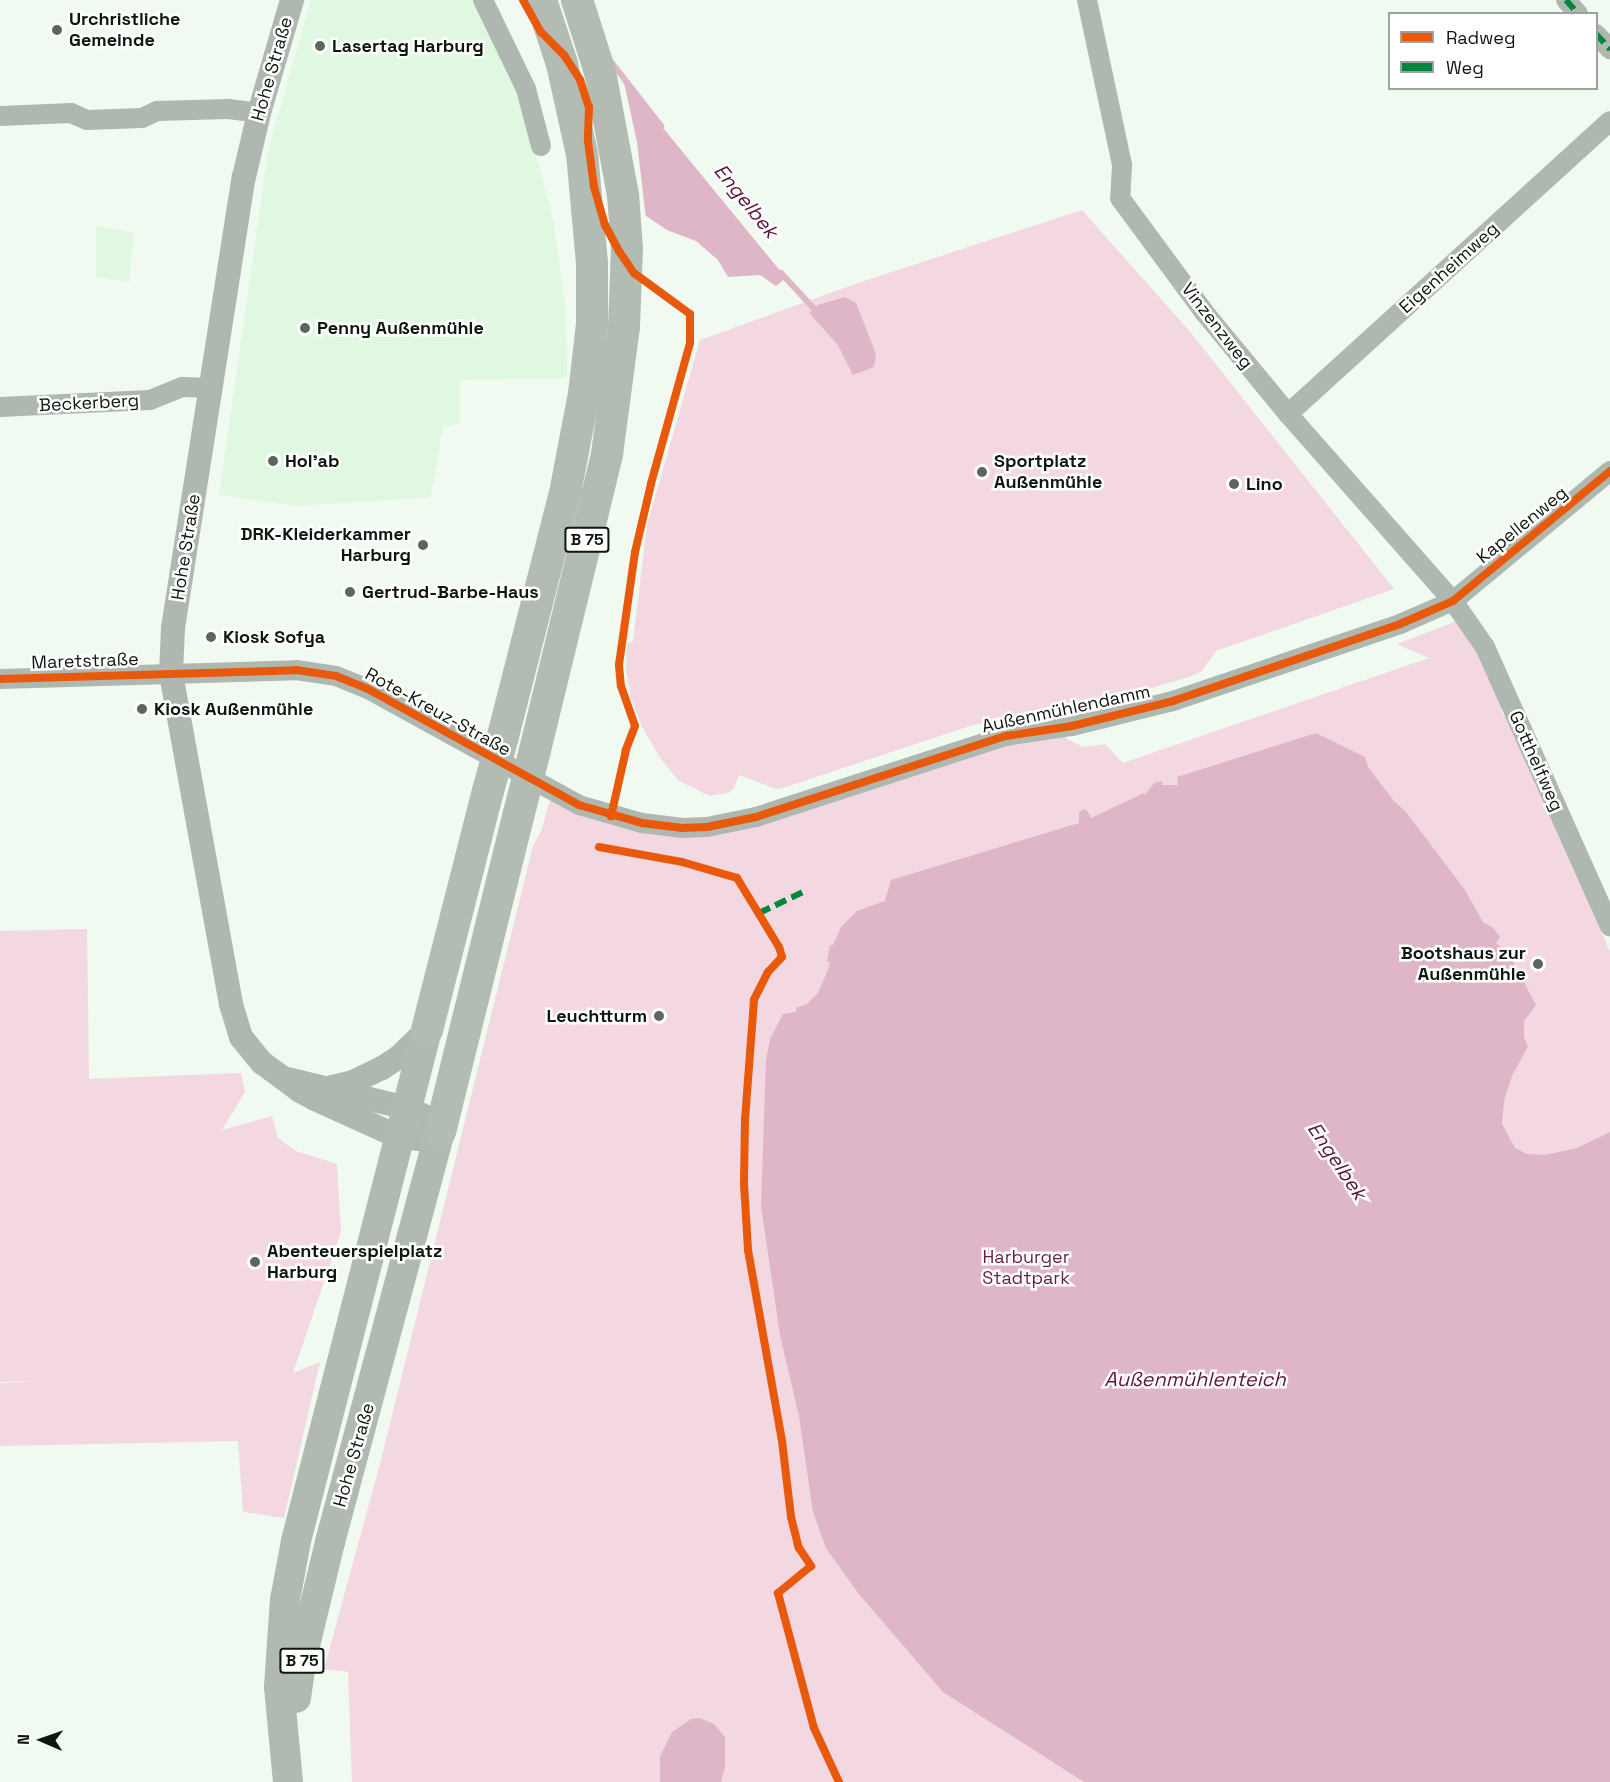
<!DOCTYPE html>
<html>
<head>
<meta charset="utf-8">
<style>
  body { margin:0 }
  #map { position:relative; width:1610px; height:1782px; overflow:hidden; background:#f0faf0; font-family:"Space Grotesk",sans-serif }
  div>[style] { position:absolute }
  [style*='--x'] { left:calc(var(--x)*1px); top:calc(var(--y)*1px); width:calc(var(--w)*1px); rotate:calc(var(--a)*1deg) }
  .built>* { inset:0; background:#e0f8e1 }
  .green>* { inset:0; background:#f3d7e1 }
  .water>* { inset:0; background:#deb6c7 }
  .pier>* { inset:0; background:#f0faf0 }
  .stream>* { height:6px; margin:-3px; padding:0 3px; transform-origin:3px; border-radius:3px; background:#deb6c7 }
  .minor>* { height:20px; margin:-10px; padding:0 10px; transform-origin:10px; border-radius:10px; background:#afb8b0 }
  .tertiary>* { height:24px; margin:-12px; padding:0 12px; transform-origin:12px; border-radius:12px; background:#afb8b0 }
  .primary>* { height:30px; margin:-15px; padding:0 15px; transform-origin:15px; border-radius:15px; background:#b0bab0 }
  .trunk>* { height:32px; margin:-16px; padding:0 16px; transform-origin:16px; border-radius:16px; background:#b2bcb2 }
  .trunk-bridge>* { height:32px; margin:-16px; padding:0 16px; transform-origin:16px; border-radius:16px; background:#b2bcb2 }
  .quiet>* { height:6px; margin-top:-3px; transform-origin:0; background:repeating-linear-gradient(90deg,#00873e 0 12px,transparent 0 18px) }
  .cycleway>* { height:8px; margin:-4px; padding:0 4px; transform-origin:4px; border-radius:4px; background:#e8590c }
  .dots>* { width:16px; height:16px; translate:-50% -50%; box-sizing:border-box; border:3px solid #fff; border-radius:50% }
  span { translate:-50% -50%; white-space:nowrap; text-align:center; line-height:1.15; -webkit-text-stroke:5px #fff; paint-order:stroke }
  .shield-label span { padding:2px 4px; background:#fff; border:2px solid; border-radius:4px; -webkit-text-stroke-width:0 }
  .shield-label { font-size:16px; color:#0d170d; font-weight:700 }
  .poi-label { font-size:18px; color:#0d170d; font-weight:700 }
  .left { translate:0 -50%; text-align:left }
  .right { translate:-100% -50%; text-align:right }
  .street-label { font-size:18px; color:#0d170d }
  .park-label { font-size:18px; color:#661f47 }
  .water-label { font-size:20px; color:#5c153e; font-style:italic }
  .legend { position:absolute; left:1388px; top:12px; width:210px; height:78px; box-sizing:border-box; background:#fff; border:2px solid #9ea29e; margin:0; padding:8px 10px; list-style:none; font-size:18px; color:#0d170d }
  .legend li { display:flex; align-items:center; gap:12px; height:30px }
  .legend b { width:30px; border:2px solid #9ea29e }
  .north { position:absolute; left:12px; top:1710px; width:60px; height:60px; -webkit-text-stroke:4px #fff; paint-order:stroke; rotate:272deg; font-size:16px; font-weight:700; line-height:24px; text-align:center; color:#0d170d }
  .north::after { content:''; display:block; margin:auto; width:21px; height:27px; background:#0d170d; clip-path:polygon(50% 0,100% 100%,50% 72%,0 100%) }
</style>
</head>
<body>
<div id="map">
  <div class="built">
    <div style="clip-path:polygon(311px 0,477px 0,494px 28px,523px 109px,553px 218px,566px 312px,567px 378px,460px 380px,460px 424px,443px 426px,431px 497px,297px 506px,219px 495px,268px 151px)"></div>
    <div style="clip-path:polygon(96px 225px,134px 233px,129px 282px,96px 277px)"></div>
  </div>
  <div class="green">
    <div style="clip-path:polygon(1082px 210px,1191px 333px,1394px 589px,1216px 651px,1202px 671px,1189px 677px,1100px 703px,1018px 715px,970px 726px,783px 788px,776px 789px,739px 775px,734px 788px,728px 793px,710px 796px,678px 780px,661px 759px,642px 727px,631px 698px,626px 670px,627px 643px,633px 641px,647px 525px,700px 340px,858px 283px)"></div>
    <div style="clip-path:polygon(1457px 621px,1462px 623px,1498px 691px,1502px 714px,1511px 722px,1610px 952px,1610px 1782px,352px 1782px,348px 1672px,324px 1669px,380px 1464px,533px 846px,542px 829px,552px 792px,681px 828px,1060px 728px,1067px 739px,1083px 747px,1105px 744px,1123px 763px,1429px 658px,1397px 644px)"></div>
    <div style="clip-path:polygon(87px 929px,89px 1079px,241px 1073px,245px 1092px,222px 1130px,272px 1116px,278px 1138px,296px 1151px,337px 1164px,341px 1232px,293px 1373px,320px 1362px,284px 1518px,243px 1512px,238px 1441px,0 1446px,0 1383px,53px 1381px,0 1382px,0 931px)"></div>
  </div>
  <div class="water">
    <div style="clip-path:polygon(619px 72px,659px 123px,786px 278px,776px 286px,760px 275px,728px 277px,718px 260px,696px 241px,667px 230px,640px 212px)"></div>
    <div style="clip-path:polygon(845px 297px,856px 303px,876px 354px,874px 367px,853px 375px,838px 345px,809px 313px,818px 305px)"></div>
    <div style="clip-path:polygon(1316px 733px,1365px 757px,1368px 767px,1393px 800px,1406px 812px,1465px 890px,1483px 922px,1493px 928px,1500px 937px,1496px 943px,1509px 954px,1536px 1005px,1524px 1021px,1524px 1038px,1528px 1046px,1512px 1076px,1504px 1101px,1502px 1124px,1515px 1148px,1527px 1154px,1545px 1155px,1577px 1148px,1610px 1132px,1610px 1782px,1084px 1782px,943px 1692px,858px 1593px,826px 1548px,813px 1512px,799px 1416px,780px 1335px,761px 1206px,766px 1059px,770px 1039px,783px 1014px,796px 1012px,796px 1008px,807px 1004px,818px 993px,828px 970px,830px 962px,827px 961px,830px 945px,833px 945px,841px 927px,857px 911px,885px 901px,891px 880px,1079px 823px,1079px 812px,1086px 809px,1091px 818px,1144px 793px,1145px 795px,1154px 783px,1162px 781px,1162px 785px,1178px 785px,1177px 777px)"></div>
    <div style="clip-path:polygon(699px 1718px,714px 1724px,725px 1737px,725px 1767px,721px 1782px,660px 1782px,660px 1756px,672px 1732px,691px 1719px)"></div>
  </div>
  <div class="pier">
    <div style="clip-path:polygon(618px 69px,625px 87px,637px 142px,646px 219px,638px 214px,616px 73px)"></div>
  </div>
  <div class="stream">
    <div style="--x:612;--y:63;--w:80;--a:52.1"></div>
    <div style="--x:781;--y:273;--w:56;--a:47.2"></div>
  </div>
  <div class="minor">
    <div style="--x:483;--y:0;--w:99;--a:64.2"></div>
    <div style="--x:526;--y:89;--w:59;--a:75.3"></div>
    <div style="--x:1087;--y:0;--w:169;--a:78"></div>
    <div style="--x:1122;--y:165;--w:33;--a:93"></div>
    <div style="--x:1120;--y:198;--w:142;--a:53.6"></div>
    <div style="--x:1204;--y:312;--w:132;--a:50.5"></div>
    <div style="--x:1288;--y:414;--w:249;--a:48.6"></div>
    <div style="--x:1453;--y:601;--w:56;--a:55.2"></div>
    <div style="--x:1485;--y:647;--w:306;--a:65.9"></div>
    <div style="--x:1566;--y:0;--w:18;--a:49"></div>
    <div style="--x:1596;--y:34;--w:21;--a:47"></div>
    <div style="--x:0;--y:116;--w:71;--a:-2.4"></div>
    <div style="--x:71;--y:113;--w:17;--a:24"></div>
    <div style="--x:87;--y:120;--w:55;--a:-2.1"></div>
    <div style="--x:142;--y:118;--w:17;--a:-25"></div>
    <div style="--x:157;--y:111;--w:71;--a:-1.6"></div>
    <div style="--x:228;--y:109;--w:31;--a:7"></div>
    <div style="--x:0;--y:407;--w:150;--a:-2.7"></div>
    <div style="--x:150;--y:400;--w:35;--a:-22"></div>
    <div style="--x:183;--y:387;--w:29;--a:2"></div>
    <div style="--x:1288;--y:414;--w:435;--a:-42.3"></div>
    <div style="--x:0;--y:679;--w:296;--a:-1.7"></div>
    <div style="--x:296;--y:670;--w:40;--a:8.5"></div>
    <div style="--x:336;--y:676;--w:35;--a:22"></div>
    <div style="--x:368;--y:689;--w:241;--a:28.8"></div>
    <div style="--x:579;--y:805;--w:66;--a:15.9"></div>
    <div style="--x:642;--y:823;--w:39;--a:7"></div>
    <div style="--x:681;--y:828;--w:26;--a:-2"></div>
    <div style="--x:707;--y:827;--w:50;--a:-11.5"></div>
    <div style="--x:756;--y:817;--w:263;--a:-18"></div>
    <div style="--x:1006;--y:736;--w:67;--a:-8.6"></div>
    <div style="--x:1072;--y:726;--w:104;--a:-13.9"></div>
    <div style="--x:1173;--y:701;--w:240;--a:-18.7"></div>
    <div style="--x:1400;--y:624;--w:58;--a:-23.5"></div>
    <div style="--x:1453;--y:601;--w:204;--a:-39.6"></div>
  </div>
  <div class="tertiary">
    <div style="--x:283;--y:1078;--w:128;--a:13.6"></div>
    <div style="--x:407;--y:1108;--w:19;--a:25"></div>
    <div style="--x:424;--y:1116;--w:23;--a:45"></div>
    <div style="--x:440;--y:1132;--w:22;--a:162"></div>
    <div style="--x:419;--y:1139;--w:20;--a:-174"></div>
    <div style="--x:399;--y:1137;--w:92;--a:-155.7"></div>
    <div style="--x:315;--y:1099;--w:17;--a:-152"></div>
    <div style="--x:300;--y:1091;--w:21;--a:-143"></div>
    <div style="--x:283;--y:1078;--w:26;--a:-144"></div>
    <div style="--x:262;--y:1063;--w:33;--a:-129"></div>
    <div style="--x:241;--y:1037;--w:34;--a:-107"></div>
    <div style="--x:231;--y:1004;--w:335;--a:-100.3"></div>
    <div style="--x:171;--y:674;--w:46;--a:-87.5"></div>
    <div style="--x:173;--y:628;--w:457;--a:-81.1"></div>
    <div style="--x:244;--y:177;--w:66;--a:-76.8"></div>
    <div style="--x:259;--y:113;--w:118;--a:-73.7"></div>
    <div style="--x:332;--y:1087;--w:22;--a:-13"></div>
    <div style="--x:353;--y:1082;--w:32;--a:-26"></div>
    <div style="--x:382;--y:1068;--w:20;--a:-33"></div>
    <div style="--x:399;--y:1057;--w:39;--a:-44"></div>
  </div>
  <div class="primary">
    <div style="--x:296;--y:1698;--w:36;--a:-82"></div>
    <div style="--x:301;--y:1662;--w:123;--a:-76.4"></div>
    <div style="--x:330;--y:1542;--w:424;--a:-75"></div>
    <div style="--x:288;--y:1782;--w:95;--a:-95.4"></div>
    <div style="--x:279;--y:1687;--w:87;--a:-86.1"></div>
    <div style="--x:285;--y:1600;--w:60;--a:-79.4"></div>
    <div style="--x:296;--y:1541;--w:528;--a:-75.62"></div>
  </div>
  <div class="trunk">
    <div style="--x:503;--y:736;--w:256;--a:-75.7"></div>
    <div style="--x:566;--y:488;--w:96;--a:-79.2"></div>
    <div style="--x:584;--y:394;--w:70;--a:-83.5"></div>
    <div style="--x:592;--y:324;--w:61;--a:-90"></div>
    <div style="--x:592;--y:263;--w:109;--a:-95.2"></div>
    <div style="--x:582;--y:154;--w:92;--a:-102.5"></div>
    <div style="--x:562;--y:64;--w:67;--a:-108.2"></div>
    <div style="--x:535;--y:750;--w:305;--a:-76.3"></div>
    <div style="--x:607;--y:454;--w:129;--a:-82.4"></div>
    <div style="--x:624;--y:326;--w:77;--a:-87.8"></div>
    <div style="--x:627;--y:249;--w:54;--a:-94.2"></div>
    <div style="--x:623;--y:195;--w:125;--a:-100.6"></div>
    <div style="--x:600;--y:72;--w:76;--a:-107.7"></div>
    <div style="--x:427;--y:1030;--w:247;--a:-75.7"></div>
    <div style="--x:440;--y:1132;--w:329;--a:-76.1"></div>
  </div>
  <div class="trunk-bridge">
    <div style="--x:488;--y:791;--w:57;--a:-74.7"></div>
    <div style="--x:519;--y:813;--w:65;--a:-75.7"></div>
  </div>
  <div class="quiet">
    <div style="--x:1566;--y:0;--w:18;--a:49"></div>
    <div style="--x:1596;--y:34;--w:21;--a:47"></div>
    <div style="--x:759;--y:913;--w:51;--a:-25.6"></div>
  </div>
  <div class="cycleway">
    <div style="--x:523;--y:0;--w:37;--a:61"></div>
    <div style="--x:541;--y:32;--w:33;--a:45"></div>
    <div style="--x:564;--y:55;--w:30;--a:57"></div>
    <div style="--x:580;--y:80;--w:28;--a:72"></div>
    <div style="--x:589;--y:107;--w:34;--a:92"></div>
    <div style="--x:588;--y:141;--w:46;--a:82.6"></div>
    <div style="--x:594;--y:187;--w:40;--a:74"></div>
    <div style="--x:605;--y:225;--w:30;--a:62"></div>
    <div style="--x:619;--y:251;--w:27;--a:56"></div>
    <div style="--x:634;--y:273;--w:69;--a:36.2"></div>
    <div style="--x:690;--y:314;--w:29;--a:90"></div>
    <div style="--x:690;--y:343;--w:146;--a:105.5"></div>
    <div style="--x:651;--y:484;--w:70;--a:103.2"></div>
    <div style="--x:635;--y:552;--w:114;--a:98.1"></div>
    <div style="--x:619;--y:665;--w:21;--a:85"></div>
    <div style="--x:621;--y:686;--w:42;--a:70.7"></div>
    <div style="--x:635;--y:726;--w:26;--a:111"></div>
    <div style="--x:626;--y:750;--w:68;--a:102.8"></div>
    <div style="--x:0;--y:679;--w:296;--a:-1.7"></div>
    <div style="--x:296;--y:670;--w:40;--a:8.5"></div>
    <div style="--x:336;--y:676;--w:35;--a:22"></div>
    <div style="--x:368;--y:689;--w:241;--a:28.8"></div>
    <div style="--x:579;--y:805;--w:66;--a:15.9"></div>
    <div style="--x:642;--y:823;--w:39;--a:7"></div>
    <div style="--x:681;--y:828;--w:26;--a:-2"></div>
    <div style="--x:707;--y:827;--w:50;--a:-11.5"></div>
    <div style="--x:756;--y:817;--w:263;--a:-18"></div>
    <div style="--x:1006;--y:736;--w:67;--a:-8.6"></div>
    <div style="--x:1072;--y:726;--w:104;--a:-13.9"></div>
    <div style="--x:1173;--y:701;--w:240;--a:-18.7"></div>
    <div style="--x:1400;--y:624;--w:58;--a:-23.5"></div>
    <div style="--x:1453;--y:601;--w:204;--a:-39.6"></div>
    <div style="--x:599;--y:847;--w:84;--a:10.2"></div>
    <div style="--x:682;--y:862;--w:57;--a:16.2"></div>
    <div style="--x:737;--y:878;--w:81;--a:58.7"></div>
    <div style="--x:779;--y:947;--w:10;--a:73"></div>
    <div style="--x:782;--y:957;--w:21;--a:133"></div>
    <div style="--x:768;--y:972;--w:31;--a:117"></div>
    <div style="--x:754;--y:1000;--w:119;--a:94.3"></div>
    <div style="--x:745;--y:1119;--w:65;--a:90.9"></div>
    <div style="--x:744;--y:1184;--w:66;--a:86.5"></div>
    <div style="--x:748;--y:1250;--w:194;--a:79.9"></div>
    <div style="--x:782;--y:1441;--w:77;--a:83.2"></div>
    <div style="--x:791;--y:1517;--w:32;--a:76"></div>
    <div style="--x:799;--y:1548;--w:22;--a:56"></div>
    <div style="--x:811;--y:1566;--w:43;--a:140.7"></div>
    <div style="--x:778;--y:1593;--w:140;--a:75.1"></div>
    <div style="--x:814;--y:1728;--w:60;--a:65.2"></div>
  </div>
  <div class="dots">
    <div style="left:57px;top:30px;background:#5c665c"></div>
    <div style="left:320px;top:46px;background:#5c665c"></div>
    <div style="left:305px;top:328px;background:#5c665c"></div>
    <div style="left:273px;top:461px;background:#5c665c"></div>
    <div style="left:982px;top:472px;background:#5c665c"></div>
    <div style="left:1234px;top:484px;background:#5c665c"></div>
    <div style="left:423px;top:545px;background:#5c665c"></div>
    <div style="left:350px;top:592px;background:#5c665c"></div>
    <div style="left:211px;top:637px;background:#5c665c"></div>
    <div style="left:142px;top:709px;background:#5c665c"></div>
    <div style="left:1538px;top:964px;background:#5c665c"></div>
    <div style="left:659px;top:1016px;background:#5c665c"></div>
    <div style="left:255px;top:1262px;background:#5c665c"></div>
  </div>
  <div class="shield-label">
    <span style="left:587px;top:540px">B 75</span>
    <span style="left:302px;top:1661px">B 75</span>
  </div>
  <div class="poi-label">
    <span class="left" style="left:69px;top:30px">Urchristliche<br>Gemeinde</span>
    <span class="left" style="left:332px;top:46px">Lasertag Harburg</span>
    <span class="left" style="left:317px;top:328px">Penny Außenmühle</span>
    <span class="left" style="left:285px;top:461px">Hol'ab</span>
    <span class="left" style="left:994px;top:472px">Sportplatz<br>Außenmühle</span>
    <span class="left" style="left:1246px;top:484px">Lino</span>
    <span class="right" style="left:411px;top:545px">DRK-Kleiderkammer<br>Harburg</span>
    <span class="left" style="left:362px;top:592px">Gertrud-Barbe-Haus</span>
    <span class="left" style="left:223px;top:637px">Kiosk Sofya</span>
    <span class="left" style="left:154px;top:709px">Kiosk Außenmühle</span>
    <span class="right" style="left:1526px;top:964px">Bootshaus zur<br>Außenmühle</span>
    <span class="right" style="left:647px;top:1016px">Leuchtturm</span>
    <span class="left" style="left:267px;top:1262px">Abenteuerspielplatz<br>Harburg</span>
  </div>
  <div class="street-label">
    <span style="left:272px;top:69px;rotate:-74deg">Hohe Straße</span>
    <span style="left:1449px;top:268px;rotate:-42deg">Eigenheimweg</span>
    <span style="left:1217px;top:326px;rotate:52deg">Vinzenzweg</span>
    <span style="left:89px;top:403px;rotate:-3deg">Beckerberg</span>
    <span style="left:1522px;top:525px;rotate:-39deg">Kapellenweg</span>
    <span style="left:186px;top:547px;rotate:-81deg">Hohe Straße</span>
    <span style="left:85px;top:661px;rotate:-2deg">Maretstraße</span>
    <span style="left:1066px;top:709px;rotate:-12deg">Außenmühlendamm</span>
    <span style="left:438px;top:712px;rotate:29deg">Rote-Kreuz-Straße</span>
    <span style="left:1536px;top:761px;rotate:66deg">Gotthelfweg</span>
    <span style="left:354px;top:1455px;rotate:-74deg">Hohe Straße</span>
  </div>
  <div class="park-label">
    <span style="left:1026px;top:1268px">Harburger<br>Stadtpark</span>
  </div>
  <div class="water-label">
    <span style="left:746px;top:201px;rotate:51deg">Engelbek</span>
    <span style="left:1337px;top:1161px;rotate:56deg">Engelbek</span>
    <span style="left:1195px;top:1379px">Außenmühlenteich</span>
  </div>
  <ul class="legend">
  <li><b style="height:8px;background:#e8590c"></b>Radweg</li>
  <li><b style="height:8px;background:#00873e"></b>Weg</li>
  </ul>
  <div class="north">N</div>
</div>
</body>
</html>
